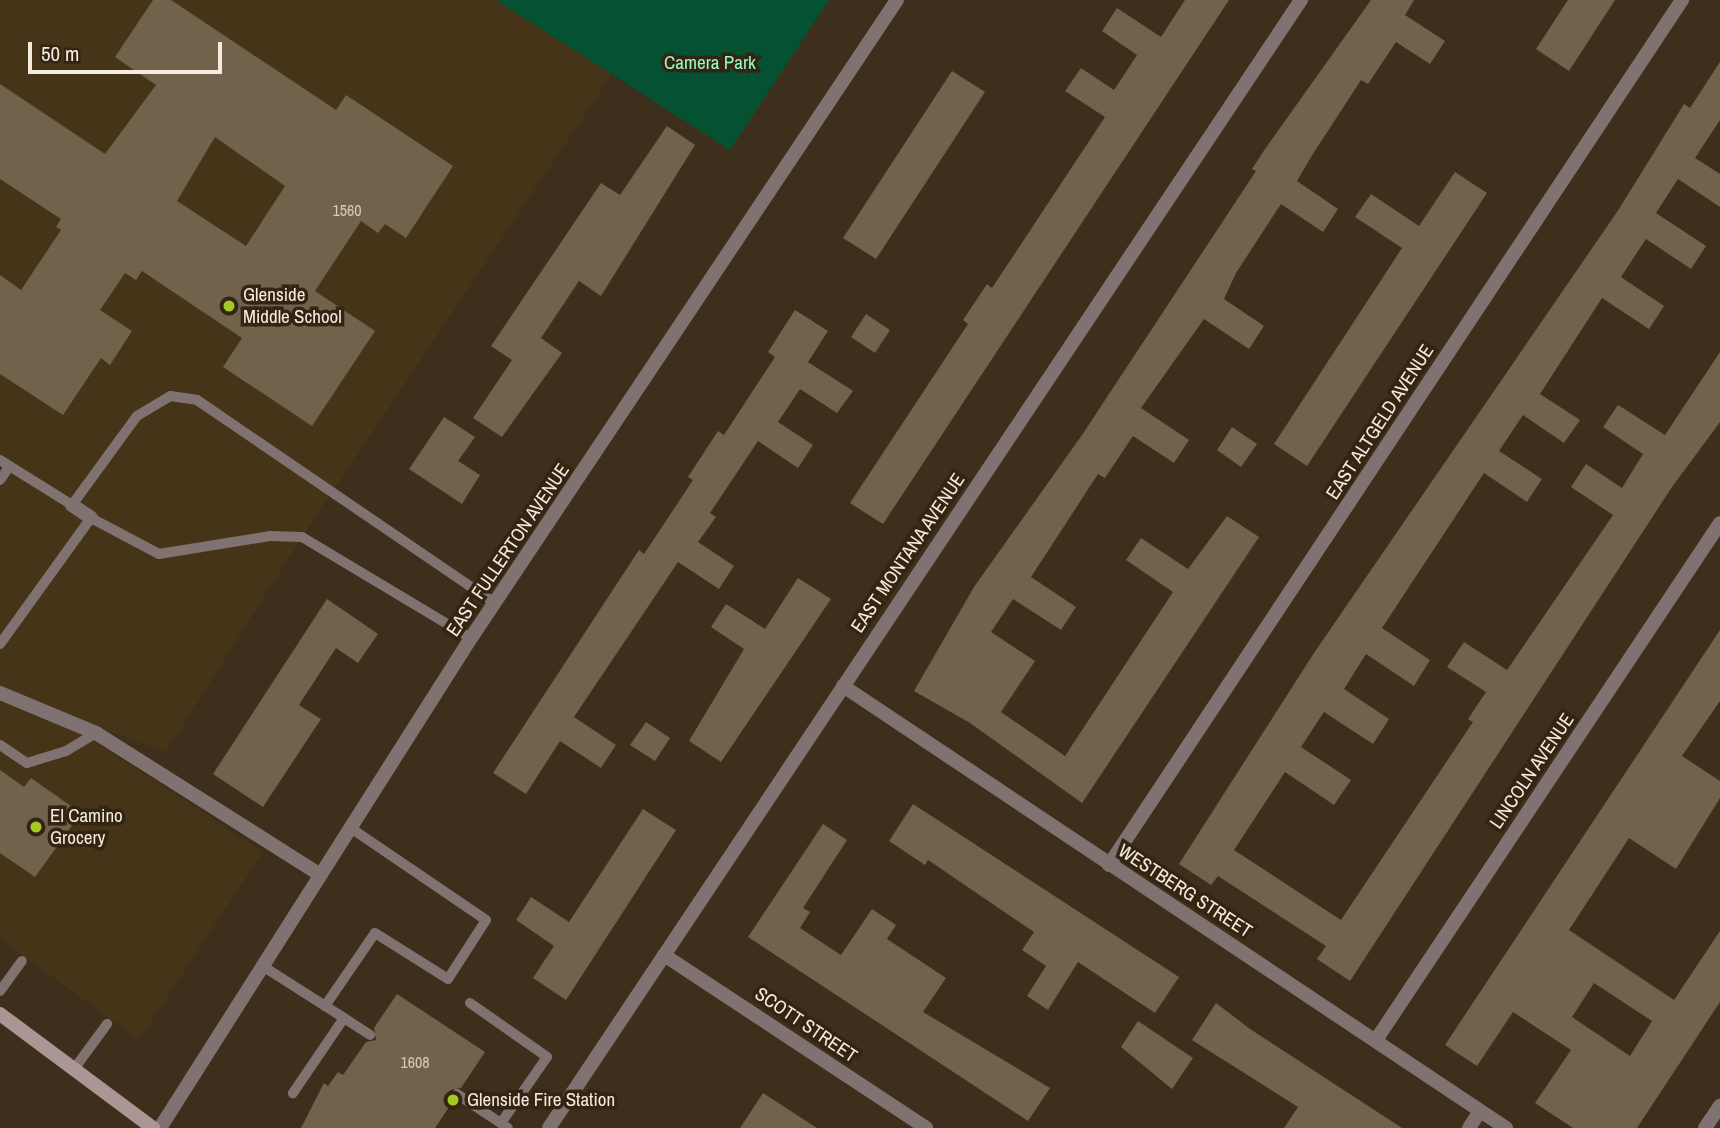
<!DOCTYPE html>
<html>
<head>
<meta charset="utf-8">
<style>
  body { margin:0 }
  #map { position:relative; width:1720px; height:1128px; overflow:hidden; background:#3d2f1b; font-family:"Archivo Narrow",sans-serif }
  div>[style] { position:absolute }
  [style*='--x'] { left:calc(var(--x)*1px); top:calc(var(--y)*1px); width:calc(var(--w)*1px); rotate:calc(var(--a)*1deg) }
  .built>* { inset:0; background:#463419 }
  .green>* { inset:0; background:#055233 }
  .building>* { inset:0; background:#71624c }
  .lane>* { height:10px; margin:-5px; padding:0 5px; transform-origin:5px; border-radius:5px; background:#807271 }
  .street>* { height:14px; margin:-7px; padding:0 7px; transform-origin:7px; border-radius:7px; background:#807271 }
  .secondary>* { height:14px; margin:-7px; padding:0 7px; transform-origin:7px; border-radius:7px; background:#ab9695 }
  .dots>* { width:19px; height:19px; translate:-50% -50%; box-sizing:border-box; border:4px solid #332511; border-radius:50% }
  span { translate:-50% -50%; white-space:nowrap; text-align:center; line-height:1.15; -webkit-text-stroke:7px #332511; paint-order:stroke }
  .number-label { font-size:16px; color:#d4c9ba }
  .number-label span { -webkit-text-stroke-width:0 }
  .park-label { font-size:19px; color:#95fcc5 }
  .poi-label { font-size:19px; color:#f5ebdf }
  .left { translate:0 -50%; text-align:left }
  .street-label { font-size:19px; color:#f5ebdf }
  .scale { position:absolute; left:28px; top:42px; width:194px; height:32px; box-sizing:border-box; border:4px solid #f5ebdf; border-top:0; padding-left:9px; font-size:21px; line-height:24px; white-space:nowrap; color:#f5ebdf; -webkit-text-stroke:5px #332511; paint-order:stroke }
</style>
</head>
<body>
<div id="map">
  <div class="built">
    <div style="clip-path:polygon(0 0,496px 0,612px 74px,302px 537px,166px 752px,41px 706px,263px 852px,139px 1040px,0 939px)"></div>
  </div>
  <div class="green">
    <div style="clip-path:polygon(496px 0,829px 0,730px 150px)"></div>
  </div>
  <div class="building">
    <div style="clip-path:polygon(evenodd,153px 0,171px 0,336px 110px,346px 95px,453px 166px,406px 238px,385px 224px,378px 233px,361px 221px,315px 291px,375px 331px,312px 426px,223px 367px,242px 338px,142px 271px,136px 280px,125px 273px,100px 310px,132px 331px,110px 365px,101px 358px,63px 415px,0 374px,0 275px,21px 290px,61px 230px,56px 227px,61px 219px,0 179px,0 84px,105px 154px,156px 85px,115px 57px,153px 0,215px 137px,285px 186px,246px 246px,177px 201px,215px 137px)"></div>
    <div style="clip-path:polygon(1185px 0,1229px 0,883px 524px,850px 503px,968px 324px,963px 320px,987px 284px,992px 288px,1105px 117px,1065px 91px,1081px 68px,1114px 90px,1137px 55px,1102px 31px,1117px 8px,1161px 37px)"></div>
    <div style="clip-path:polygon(1371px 0,1414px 0,1405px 15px,1445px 41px,1430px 64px,1396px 42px,1368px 84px,1361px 80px,1311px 157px,1297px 181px,1338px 209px,1323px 232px,1281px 204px,1236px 273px,1224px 299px,1264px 326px,1249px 349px,1204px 319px,1141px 408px,1189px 440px,1174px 463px,1133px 436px,1105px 478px,1098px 474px,1031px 577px,1076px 607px,1061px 630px,1013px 599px,991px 632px,1035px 661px,1001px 712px,1065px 756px,1173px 592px,1126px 560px,1141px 538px,1188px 569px,1227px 516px,1259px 537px,1082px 803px,970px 723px,914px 691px,974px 587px,1082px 435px,1256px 171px,1252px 169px,1265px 149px)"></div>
    <div style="clip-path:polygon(1568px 0,1615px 0,1569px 71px,1536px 49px)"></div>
    <div style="clip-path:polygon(1720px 62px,1720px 120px,1695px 158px,1720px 174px,1720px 207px,1678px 179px,1656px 213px,1706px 246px,1691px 269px,1646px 239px,1621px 277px,1664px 306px,1649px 329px,1602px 298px,1540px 394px,1580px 420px,1564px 443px,1523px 415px,1499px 451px,1542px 479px,1527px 502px,1484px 473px,1382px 628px,1430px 660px,1414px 686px,1366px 654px,1344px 689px,1389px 719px,1373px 744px,1324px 712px,1301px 747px,1351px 780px,1334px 805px,1285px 772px,1234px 850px,1341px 920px,1473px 722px,1468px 719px,1486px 692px,1447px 667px,1464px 642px,1507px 670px,1613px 515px,1571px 487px,1586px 464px,1622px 488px,1643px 454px,1603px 427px,1618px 405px,1665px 435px,1720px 352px,1720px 422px,1672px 487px,1350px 981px,1317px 959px,1326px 946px,1218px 876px,1211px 885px,1179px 864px,1314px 653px,1619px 209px,1684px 104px,1690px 108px)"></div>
    <div style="clip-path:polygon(952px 71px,985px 92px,876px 259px,843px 238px)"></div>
    <div style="clip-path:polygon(667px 126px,695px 145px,601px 296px,579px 281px,541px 338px,562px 353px,502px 437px,473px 418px,512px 360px,491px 346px,601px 183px,620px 195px)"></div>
    <div style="clip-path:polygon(1455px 172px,1487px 193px,1307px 466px,1274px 444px,1402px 248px,1355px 217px,1371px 194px,1419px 226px)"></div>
    <div style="clip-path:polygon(795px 310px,828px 331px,808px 362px,853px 391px,837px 413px,800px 389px,778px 422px,813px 445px,798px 468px,758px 441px,710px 513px,716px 517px,698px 542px,734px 566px,719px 589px,678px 562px,574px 717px,616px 745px,601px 768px,560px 741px,526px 794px,493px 773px,639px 550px,644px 554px,693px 480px,688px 477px,718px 431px,724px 435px,775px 357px,768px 352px)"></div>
    <div style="clip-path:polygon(866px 314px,890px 330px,875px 353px,851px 337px)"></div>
    <div style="clip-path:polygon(444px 417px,475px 437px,458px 461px,480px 475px,462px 504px,409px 469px)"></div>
    <div style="clip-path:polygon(1232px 427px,1257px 444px,1241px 467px,1217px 450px)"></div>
    <div style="clip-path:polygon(798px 578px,831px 599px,721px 762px,689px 741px,744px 649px,711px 627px,726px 604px,765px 629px)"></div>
    <div style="clip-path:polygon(327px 599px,378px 634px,358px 663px,336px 648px,299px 705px,321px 719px,263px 807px,213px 774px)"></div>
    <div style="clip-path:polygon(evenodd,1720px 630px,1720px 701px,1682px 756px,1720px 781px,1720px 798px,1676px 869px,1629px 838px,1569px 930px,1674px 1000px,1720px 931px,1720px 1002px,1637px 1128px,1573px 1128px,1535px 1103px,1571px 1050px,1513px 1012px,1477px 1066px,1445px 1045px,1720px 630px,1594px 983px,1652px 1021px,1630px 1056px,1572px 1017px,1594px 983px)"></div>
    <div style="clip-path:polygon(646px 722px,670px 738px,655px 761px,630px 745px)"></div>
    <div style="clip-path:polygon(0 770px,24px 787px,31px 778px,81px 813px,35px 877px,0 853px)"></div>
    <div style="clip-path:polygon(913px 804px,1179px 977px,1155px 1013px,1078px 962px,1048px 1010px,1027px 996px,1046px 966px,1022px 950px,1034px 932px,928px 860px,925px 865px,889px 841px)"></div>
    <div style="clip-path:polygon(643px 809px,676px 830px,566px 1000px,533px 978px,554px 946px,516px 920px,531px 897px,569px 922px)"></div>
    <div style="clip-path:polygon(823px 824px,847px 840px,803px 908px,810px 912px,800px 928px,841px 955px,872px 909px,896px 925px,887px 939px,946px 978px,923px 1012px,1050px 1088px,1028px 1121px,748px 937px)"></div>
    <div style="clip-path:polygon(397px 994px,485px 1052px,461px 1088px,450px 1090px,453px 1101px,435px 1128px,301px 1128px,324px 1083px,328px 1086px,338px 1072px,343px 1075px,366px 1042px,376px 1040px,374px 1028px)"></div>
    <div style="clip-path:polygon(1216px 1003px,1250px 1029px,1402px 1128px,1284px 1128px,1298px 1107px,1192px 1040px)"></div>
    <div style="clip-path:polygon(1138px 1021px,1193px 1058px,1172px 1089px,1121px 1047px)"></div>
    <div style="clip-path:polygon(763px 1093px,817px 1128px,740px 1128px)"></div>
  </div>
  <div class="lane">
    <div style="--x:0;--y:460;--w:85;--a:32"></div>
    <div style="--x:72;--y:505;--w:110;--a:-53.9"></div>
    <div style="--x:137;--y:416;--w:39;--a:-31"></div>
    <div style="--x:170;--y:396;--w:27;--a:8"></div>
    <div style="--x:197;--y:400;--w:361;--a:34.3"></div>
    <div style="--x:0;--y:480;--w:16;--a:-55"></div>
    <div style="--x:0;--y:644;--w:155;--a:-54.2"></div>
    <div style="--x:91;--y:518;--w:77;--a:27.9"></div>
    <div style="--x:159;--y:554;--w:112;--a:-9.2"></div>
    <div style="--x:270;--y:536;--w:32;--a:2"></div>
    <div style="--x:302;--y:537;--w:197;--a:30.9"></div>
    <div style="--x:0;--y:745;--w:32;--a:34"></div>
    <div style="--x:27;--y:763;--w:41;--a:-17.1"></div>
    <div style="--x:66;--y:751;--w:35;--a:-31"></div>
    <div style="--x:264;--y:967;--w:95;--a:32.5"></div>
    <div style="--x:344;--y:1018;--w:91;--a:124.2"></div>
    <div style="--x:0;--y:991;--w:37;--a:-54"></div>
    <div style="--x:470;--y:1003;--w:94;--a:35"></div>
    <div style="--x:547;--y:1057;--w:80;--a:124.9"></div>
    <div style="--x:325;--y:1006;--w:88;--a:-55.6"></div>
    <div style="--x:375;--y:933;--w:86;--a:32.2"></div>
    <div style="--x:448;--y:979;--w:70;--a:-57.2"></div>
    <div style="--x:486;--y:920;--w:166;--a:-145.8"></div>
    <div style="--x:344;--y:1018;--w:31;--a:33"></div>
    <div style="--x:74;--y:1069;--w:56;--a:-53.7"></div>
    <div style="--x:457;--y:1094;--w:61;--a:33.7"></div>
  </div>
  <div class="street">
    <div style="--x:72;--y:505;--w:23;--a:34"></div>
    <div style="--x:843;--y:686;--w:797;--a:33.69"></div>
    <div style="--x:0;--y:693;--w:104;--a:22.6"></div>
    <div style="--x:96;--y:733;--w:264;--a:32.3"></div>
    <div style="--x:1109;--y:865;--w:1038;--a:-56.48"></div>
    <div style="--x:664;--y:955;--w:314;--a:33.4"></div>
    <div style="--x:1376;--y:1040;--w:621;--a:-56.36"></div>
    <div style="--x:160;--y:1128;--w:580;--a:-57.6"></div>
    <div style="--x:471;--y:638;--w:767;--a:-56.27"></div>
    <div style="--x:549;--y:1128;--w:1356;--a:-56.31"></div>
    <div style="--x:1469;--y:1128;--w:20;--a:-57"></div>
    <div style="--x:1705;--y:1128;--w:27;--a:-56"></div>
  </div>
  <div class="secondary">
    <div style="--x:0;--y:1014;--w:191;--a:36.7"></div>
  </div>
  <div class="dots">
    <div style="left:229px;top:306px;background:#a4c824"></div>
    <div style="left:36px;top:827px;background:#a4c824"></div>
    <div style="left:453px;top:1100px;background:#a4c824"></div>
  </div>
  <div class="number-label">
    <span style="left:347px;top:210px">1560</span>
    <span style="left:415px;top:1062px">1608</span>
  </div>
  <div class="park-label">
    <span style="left:710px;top:63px">Camera Park</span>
  </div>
  <div class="poi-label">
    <span class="left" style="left:243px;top:306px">Glenside<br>Middle School</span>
    <span class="left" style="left:50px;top:827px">El Camino<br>Grocery</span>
    <span class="left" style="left:467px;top:1100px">Glenside Fire Station</span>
  </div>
  <div class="street-label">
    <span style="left:1380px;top:422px;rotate:-57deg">EAST ALTGELD AVENUE</span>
    <span style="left:508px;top:550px;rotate:-56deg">EAST FULLERTON AVENUE</span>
    <span style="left:908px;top:553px;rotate:-56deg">EAST MONTANA AVENUE</span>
    <span style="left:1532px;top:771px;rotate:-56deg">LINCOLN AVENUE</span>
    <span style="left:1185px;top:891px;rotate:33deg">WESTBERG STREET</span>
    <span style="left:806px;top:1025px;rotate:34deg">SCOTT STREET</span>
  </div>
  <div class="scale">50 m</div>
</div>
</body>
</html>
